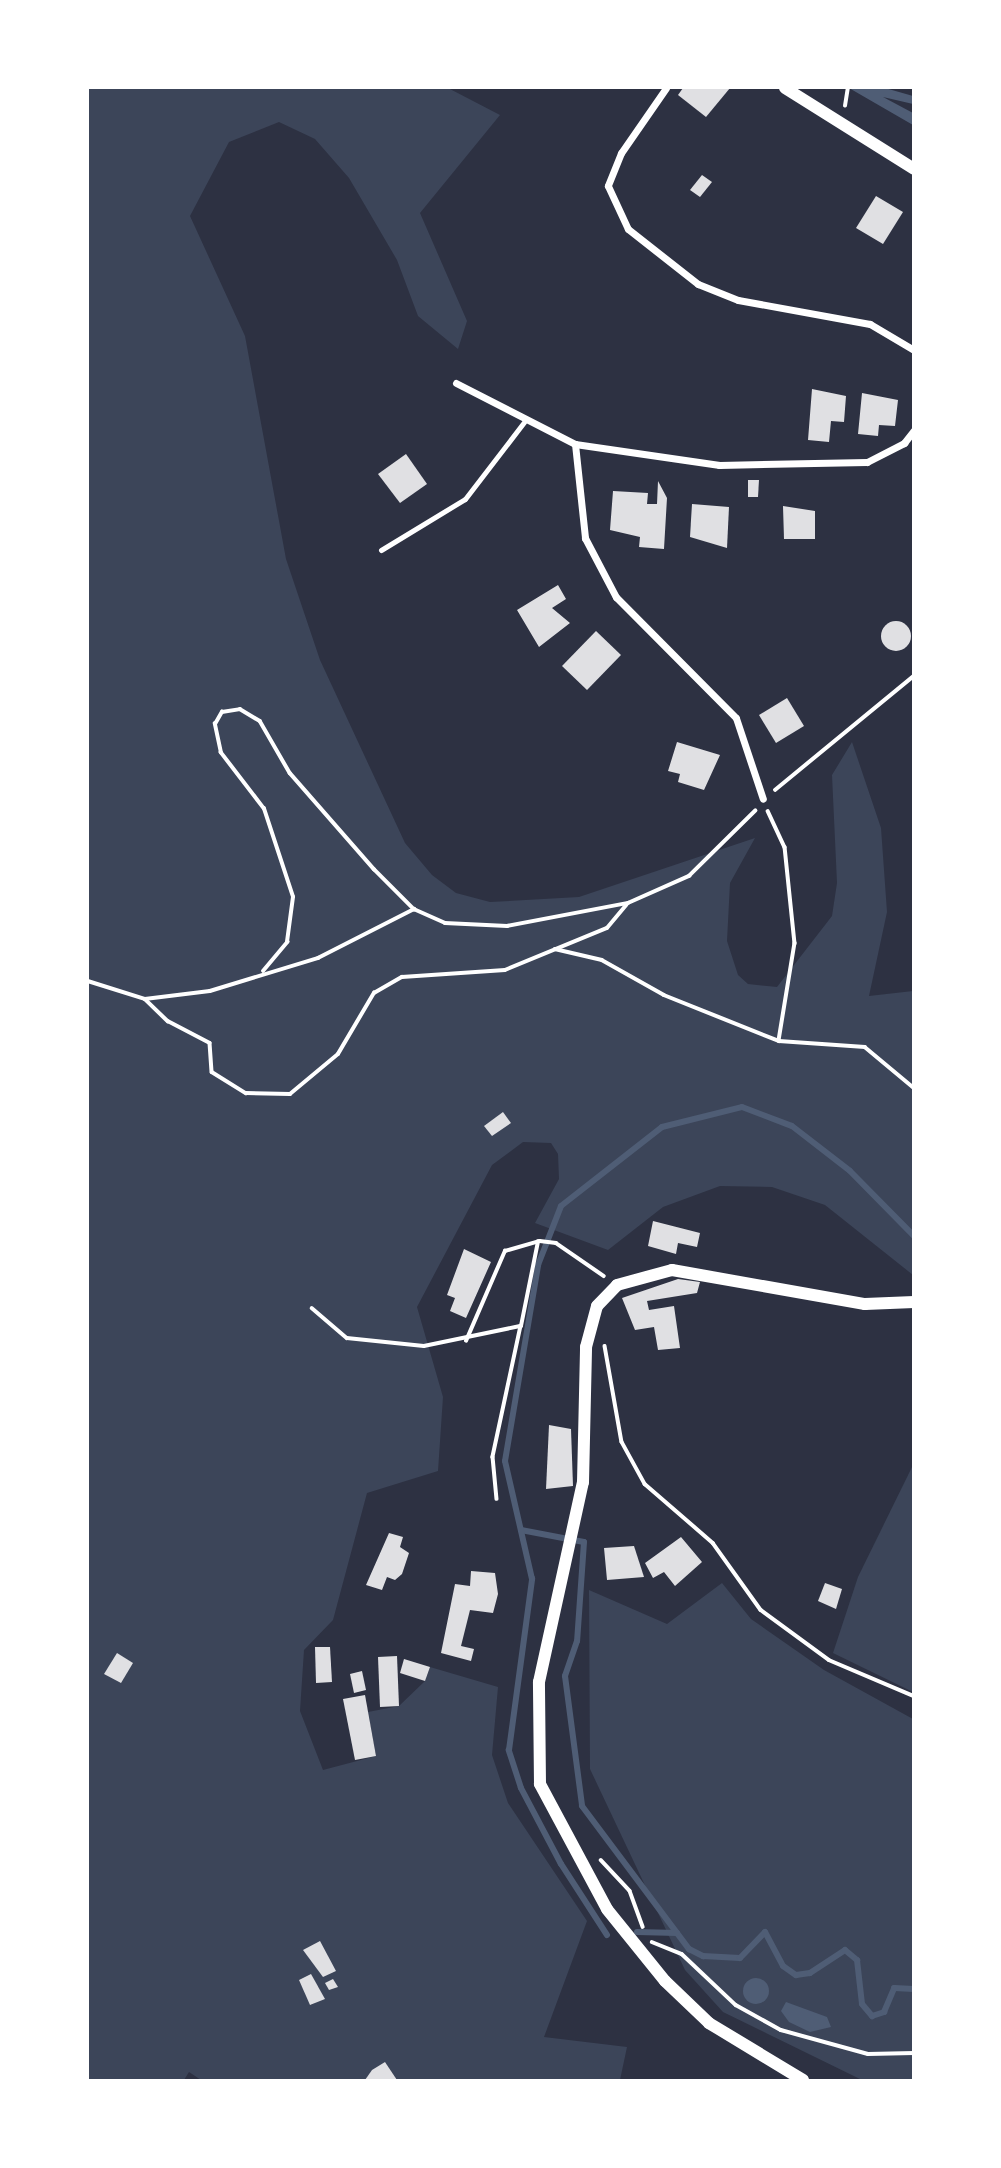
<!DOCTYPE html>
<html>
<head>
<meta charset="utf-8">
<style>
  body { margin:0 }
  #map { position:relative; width:1001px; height:2168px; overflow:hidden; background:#2d3142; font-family:Montserrat,sans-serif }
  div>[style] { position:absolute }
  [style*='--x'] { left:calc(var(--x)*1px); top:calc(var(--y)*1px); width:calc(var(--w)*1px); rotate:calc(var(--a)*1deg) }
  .green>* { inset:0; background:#3c4559 }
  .water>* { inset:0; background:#4f5d75 }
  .round { border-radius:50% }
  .stream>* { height:6px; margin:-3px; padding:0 3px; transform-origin:3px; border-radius:3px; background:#4f5d75 }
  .building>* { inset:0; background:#e0e0e3 }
  .path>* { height:3.5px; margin:-1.75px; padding:0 1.75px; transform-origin:1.75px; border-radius:1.75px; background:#fff }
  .service>* { height:5px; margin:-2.5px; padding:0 2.5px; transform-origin:2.5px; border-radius:2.5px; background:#fff }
  .minor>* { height:7px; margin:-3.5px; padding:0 3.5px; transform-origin:3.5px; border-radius:3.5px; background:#fff }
  .tertiary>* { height:12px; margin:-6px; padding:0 6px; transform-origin:6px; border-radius:6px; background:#fff }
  span { translate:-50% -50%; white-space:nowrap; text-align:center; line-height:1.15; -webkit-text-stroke:5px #fff; paint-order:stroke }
  .frame { position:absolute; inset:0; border:89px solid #fff; pointer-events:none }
</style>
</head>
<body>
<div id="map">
  <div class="green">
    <div style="clip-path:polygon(evenodd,88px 88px,448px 88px,500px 115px,420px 213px,467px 321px,458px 349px,418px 316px,397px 260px,349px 178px,315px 139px,279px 122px,229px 142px,190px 216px,245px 336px,286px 559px,320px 660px,405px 843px,432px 875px,456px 893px,490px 902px,579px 897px,755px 838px,730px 883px,727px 941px,738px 975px,748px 984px,777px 987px,832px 916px,837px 883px,832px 775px,852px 742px,881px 828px,887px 912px,869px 996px,913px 991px,913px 1275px,825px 1205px,772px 1187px,720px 1186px,663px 1207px,608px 1250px,535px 1223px,559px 1179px,558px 1154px,551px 1143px,523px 1142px,492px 1165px,417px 1307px,443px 1397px,438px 1471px,367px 1493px,333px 1620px,304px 1650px,300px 1711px,323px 1770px,376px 1756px,368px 1712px,399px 1706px,425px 1681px,430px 1667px,498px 1687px,492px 1755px,508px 1803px,587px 1921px,544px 2037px,627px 2047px,620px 2080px,397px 2080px,385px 2062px,365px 2080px,201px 2080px,189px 2072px,184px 2080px,88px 2080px,88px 88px,311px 1975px,324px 1998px,311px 2005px,299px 1980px,311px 1975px)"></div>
    <div style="clip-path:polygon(913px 1465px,914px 1692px,913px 1692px,833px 1653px,858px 1577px)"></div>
    <div style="clip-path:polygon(722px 1583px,751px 1619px,824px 1670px,913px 1719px,913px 2080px,862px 2080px,723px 2012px,685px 1970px,590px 1769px,589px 1590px,667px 1624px)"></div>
  </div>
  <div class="water">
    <div style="clip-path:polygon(849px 88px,885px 88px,913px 96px,913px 104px,883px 97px,913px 113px,913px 125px)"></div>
    <div class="round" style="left:743px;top:1978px;width:26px;height:26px"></div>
    <div style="clip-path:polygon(786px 2002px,827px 2017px,831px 2027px,810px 2032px,789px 2022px,781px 2011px)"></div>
  </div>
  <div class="stream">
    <div style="--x:521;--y:1530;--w:64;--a:10.8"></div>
    <div style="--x:584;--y:1542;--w:99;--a:94"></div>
    <div style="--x:577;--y:1641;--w:37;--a:109"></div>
    <div style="--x:565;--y:1676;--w:131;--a:82.5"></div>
    <div style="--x:582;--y:1806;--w:179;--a:53.2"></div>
    <div style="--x:689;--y:1949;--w:16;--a:27"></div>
    <div style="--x:703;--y:1956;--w:37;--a:3"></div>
    <div style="--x:740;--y:1958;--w:36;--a:-46"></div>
    <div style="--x:765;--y:1932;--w:38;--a:62"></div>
    <div style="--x:783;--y:1966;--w:16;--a:35"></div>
    <div style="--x:796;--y:1975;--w:14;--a:-8"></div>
    <div style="--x:810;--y:1973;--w:42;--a:-33.3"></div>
    <div style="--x:845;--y:1950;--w:16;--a:40"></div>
    <div style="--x:857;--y:1960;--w:44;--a:83.5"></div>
    <div style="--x:862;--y:2004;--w:16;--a:50"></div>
    <div style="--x:872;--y:2016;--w:13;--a:-18"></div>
    <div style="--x:884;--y:2012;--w:26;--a:-67"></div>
    <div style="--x:894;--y:1988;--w:20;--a:3"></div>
    <div style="--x:637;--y:1932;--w:40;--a:1.4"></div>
    <div style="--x:607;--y:1935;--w:85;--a:-122.9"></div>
    <div style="--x:561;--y:1864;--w:86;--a:-117.8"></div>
    <div style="--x:521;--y:1788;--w:40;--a:-108"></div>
    <div style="--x:509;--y:1750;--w:173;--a:-82.3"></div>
    <div style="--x:532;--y:1579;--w:121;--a:-102.9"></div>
    <div style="--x:505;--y:1461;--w:199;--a:-80.4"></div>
    <div style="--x:538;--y:1265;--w:63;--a:-68.7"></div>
    <div style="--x:561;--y:1206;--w:128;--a:-38"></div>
    <div style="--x:662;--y:1127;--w:82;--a:-14"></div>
    <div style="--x:742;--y:1107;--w:53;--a:20.8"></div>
    <div style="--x:792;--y:1126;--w:73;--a:37.8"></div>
    <div style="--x:850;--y:1171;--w:91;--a:45.4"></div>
  </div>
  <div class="building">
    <div style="clip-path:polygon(683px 88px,730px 88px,706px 117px,678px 95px)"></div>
    <div style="clip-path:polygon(702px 175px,712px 182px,700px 197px,690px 190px)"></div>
    <div style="clip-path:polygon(876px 196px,903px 212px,883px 244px,856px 228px)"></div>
    <div style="clip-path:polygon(812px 389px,846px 396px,844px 422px,831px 421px,829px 442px,808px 440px)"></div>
    <div style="clip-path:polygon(862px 393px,898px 400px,895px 426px,879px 425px,878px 436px,858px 434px)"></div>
    <div style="clip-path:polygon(406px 454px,427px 484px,400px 503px,378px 474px)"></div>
    <div style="clip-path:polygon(748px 480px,759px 480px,758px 497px,748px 497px)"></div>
    <div style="clip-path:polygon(658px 481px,667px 498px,664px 549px,639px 547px,640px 537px,610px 530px,613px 491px,648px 493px,647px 504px,657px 504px)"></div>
    <div style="clip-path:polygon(692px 504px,729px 507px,727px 548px,690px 537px)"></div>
    <div style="clip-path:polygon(783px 506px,815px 511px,815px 539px,784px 539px)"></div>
    <div style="clip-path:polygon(558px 585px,566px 599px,552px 608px,570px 623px,539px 647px,517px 610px)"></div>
    <div class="round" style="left:881px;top:621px;width:30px;height:30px"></div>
    <div style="clip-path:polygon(596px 631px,621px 655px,587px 690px,562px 666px)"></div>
    <div style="clip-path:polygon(787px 698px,804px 726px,776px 743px,759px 715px)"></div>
    <div style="clip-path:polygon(677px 742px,720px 755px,704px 790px,678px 782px,680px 774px,668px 771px)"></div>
    <div style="clip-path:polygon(503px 1112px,511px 1123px,492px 1136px,484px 1126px)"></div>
    <div style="clip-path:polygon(653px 1221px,700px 1233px,697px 1247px,678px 1243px,676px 1254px,648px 1246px)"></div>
    <div style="clip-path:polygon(464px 1249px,491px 1262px,466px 1318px,450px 1311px,455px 1298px,447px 1295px)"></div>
    <div style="clip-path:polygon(678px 1279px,700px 1282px,697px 1293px,647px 1301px,649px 1310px,674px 1306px,680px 1348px,658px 1350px,654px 1327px,635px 1330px,622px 1298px)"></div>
    <div style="clip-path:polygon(549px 1425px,571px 1429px,573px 1486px,546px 1489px)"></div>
    <div style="clip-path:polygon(389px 1533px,403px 1537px,400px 1547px,409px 1553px,402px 1574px,395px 1580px,387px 1577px,382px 1590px,366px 1585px)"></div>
    <div style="clip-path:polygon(681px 1537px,702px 1562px,675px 1586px,664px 1572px,653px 1578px,645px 1563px)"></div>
    <div style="clip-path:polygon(634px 1546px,644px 1577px,607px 1580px,604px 1548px)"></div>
    <div style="clip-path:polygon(471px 1571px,495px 1573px,498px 1594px,493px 1613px,470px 1610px,461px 1646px,474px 1649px,471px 1661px,441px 1653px,455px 1584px,470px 1586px)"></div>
    <div style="clip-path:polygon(825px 1583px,842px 1589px,836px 1609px,818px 1601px)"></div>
    <div style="clip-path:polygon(315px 1647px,330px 1647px,332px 1682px,316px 1683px)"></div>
    <div style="clip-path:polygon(117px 1653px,133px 1663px,121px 1683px,104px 1674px)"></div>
    <div style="clip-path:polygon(397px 1656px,399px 1706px,380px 1707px,378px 1657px)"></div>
    <div style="clip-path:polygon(404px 1659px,430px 1667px,425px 1681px,400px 1673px)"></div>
    <div style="clip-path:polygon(362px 1671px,366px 1690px,354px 1693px,350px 1674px)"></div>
    <div style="clip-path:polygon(365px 1695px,376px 1756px,355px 1760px,343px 1699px)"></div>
    <div style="clip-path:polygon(320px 1941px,336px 1971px,323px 1977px,303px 1950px)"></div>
    <div style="clip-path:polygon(311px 1974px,325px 1999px,310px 2005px,299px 1980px)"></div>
    <div style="clip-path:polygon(333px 1979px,338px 1987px,329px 1990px,325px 1983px)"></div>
    <div style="clip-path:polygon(385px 2062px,397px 2080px,365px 2080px,372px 2070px)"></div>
  </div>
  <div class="path">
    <div style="--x:845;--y:106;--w:18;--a:-81"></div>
    <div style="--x:775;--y:790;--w:180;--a:-39.4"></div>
    <div style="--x:768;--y:811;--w:40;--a:65"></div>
    <div style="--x:785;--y:847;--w:97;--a:84.1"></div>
    <div style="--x:795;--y:943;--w:99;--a:99.3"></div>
    <div style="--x:555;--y:949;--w:48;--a:13.2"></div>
    <div style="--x:602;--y:960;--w:71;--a:29.4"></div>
    <div style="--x:664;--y:995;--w:124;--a:21.8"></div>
    <div style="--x:779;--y:1041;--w:86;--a:4"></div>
    <div style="--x:865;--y:1047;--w:64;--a:39.9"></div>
    <div style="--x:263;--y:971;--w:38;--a:-50"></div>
    <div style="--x:287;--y:942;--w:45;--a:-82.4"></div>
    <div style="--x:293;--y:897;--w:93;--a:-108.2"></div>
    <div style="--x:264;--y:809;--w:71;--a:-127.5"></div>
    <div style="--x:221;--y:753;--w:30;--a:-102"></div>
    <div style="--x:215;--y:724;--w:14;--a:-60"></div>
    <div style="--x:222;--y:712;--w:18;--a:-9"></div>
    <div style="--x:240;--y:709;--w:23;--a:31"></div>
    <div style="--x:260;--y:721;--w:60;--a:60"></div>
    <div style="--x:290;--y:773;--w:128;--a:48.8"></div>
    <div style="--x:374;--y:869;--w:57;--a:45"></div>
    <div style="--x:414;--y:909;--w:34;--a:24"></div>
    <div style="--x:445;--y:923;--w:62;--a:2.8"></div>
    <div style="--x:507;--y:926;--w:123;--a:-10.8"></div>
    <div style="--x:628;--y:903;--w:67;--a:-23.9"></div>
    <div style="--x:689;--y:876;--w:93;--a:-44.6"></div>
    <div style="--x:88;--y:981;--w:60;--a:17.5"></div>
    <div style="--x:145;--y:999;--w:65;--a:-7"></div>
    <div style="--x:210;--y:991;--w:113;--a:-17"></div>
    <div style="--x:318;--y:958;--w:108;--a:-27"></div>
    <div style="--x:145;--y:999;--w:32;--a:44"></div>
    <div style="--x:168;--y:1021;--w:47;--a:27.6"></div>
    <div style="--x:210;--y:1043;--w:29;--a:86"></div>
    <div style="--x:212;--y:1072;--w:40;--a:32"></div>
    <div style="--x:246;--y:1093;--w:44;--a:1.3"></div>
    <div style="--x:290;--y:1094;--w:62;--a:-39.8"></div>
    <div style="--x:338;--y:1054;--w:71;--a:-59.5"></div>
    <div style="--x:374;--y:993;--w:32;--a:-30"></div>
    <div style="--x:402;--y:977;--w:103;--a:-3.9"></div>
    <div style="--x:505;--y:970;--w:110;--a:-22.4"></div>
    <div style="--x:607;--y:928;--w:30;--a:-50"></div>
    <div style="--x:312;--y:1308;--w:46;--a:40.6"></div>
    <div style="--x:347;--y:1338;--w:77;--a:5.9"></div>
    <div style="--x:424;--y:1346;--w:99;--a:-11.7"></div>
    <div style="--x:521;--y:1326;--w:134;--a:102.1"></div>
    <div style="--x:493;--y:1457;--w:42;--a:84.6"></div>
    <div style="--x:521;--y:1326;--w:86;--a:-78.6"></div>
    <div style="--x:466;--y:1341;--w:98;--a:-66.6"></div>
    <div style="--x:505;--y:1251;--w:36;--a:-16"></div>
    <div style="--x:540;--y:1241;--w:16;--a:7"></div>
    <div style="--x:556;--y:1243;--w:58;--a:34.5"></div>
    <div style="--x:605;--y:1346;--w:97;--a:80"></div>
    <div style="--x:622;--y:1442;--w:48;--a:61.3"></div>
    <div style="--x:645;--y:1484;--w:90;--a:40.9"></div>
    <div style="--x:713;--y:1543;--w:82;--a:54.4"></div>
    <div style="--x:761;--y:1610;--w:84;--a:36.3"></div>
    <div style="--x:829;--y:1660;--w:92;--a:23"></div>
    <div style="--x:601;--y:1860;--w:42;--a:46.9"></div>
    <div style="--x:630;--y:1891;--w:38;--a:70"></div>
    <div style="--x:652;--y:1942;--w:32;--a:22"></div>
    <div style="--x:682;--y:1954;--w:74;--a:43.4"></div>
    <div style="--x:736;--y:2005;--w:51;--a:29.1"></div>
    <div style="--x:781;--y:2030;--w:90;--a:15.4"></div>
    <div style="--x:868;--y:2054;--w:46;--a:-1.2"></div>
  </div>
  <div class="service">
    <div style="--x:381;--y:550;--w:98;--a:-31.3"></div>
    <div style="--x:465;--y:499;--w:97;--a:-52.5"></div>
  </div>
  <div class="minor">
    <div style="--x:666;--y:88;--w:79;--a:124.7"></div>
    <div style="--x:621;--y:153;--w:35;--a:112"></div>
    <div style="--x:608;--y:186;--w:47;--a:65.1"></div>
    <div style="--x:628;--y:229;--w:89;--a:38.2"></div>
    <div style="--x:698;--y:284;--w:43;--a:21.8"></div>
    <div style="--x:738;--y:300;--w:134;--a:10.3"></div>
    <div style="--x:870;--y:324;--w:51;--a:30.6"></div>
    <div style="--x:456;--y:383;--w:134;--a:27.1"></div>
    <div style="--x:575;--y:444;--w:146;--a:8.3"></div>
    <div style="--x:719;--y:465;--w:148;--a:-1.2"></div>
    <div style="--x:867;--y:462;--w:42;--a:-27.2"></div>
    <div style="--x:904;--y:443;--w:16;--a:-52"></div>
    <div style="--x:575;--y:444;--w:95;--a:83.9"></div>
    <div style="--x:585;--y:538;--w:67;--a:62.3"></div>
    <div style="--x:616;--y:597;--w:170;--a:45.2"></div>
    <div style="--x:736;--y:718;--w:85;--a:71.6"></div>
  </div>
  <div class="tertiary">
    <div style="--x:785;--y:88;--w:152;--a:32.1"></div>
    <div style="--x:803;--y:2080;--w:110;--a:-148.8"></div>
    <div style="--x:709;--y:2023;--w:61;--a:-136.3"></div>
    <div style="--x:665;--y:1981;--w:92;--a:-128.9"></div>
    <div style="--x:607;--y:1909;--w:142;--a:-118.2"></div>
    <div style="--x:540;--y:1784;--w:102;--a:-90.6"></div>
    <div style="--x:539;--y:1682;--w:205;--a:-77.6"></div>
    <div style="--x:583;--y:1482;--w:135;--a:-88.7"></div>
    <div style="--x:586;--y:1347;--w:42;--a:-75"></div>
    <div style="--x:597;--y:1306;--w:29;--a:-46"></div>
    <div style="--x:617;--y:1285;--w:57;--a:-15.3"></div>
    <div style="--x:672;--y:1270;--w:196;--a:10"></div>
    <div style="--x:865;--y:1304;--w:49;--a:-2.3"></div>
  </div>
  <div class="frame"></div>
</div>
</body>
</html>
